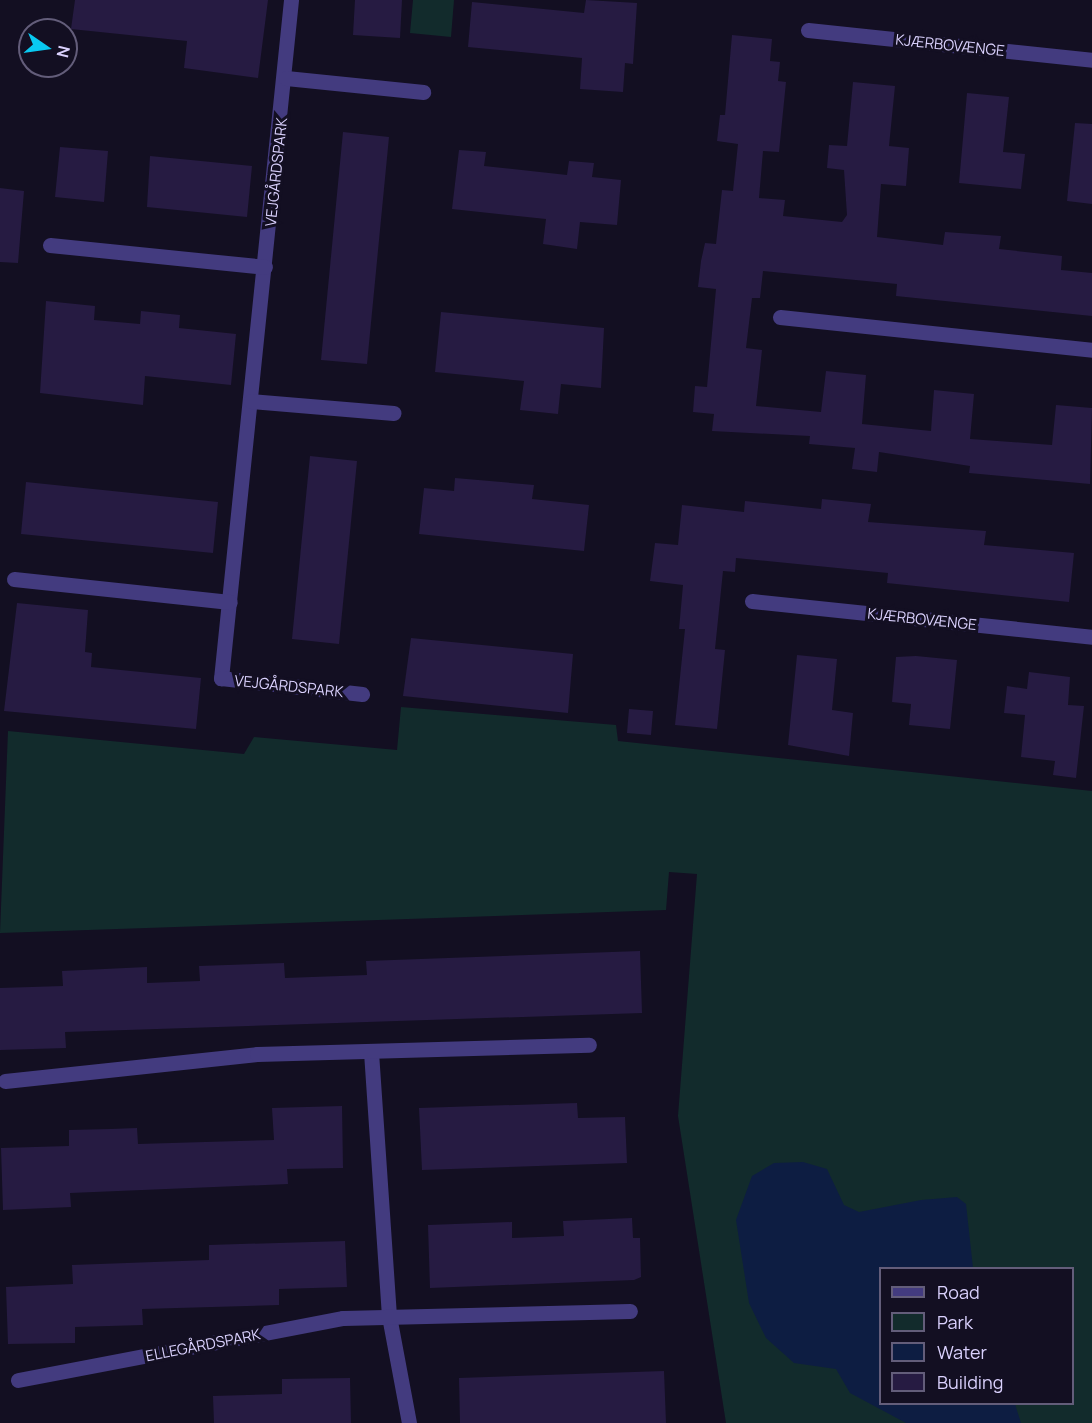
<!DOCTYPE html>
<html>
<head>
<meta charset="utf-8">
<style>
  body { margin:0 }
  #map { position:relative; width:1092px; height:1423px; overflow:hidden; background:#130f22; font-family:Manrope,sans-serif }
  div>[style] { position:absolute }
  [style*='--x'] { left:calc(var(--x)*1px); top:calc(var(--y)*1px); width:calc(var(--w)*1px); rotate:calc(var(--a)*1deg) }
  .green>* { inset:0; background:#122b2c }
  .water>* { inset:0; background:#0d1d42 }
  .building>* { inset:0; background:#261b42 }
  .street>* { height:15px; margin:-7.5px; padding:0 7.5px; transform-origin:7.5px; border-radius:7.5px; background:#433b7f }
  span { translate:-50% -50%; white-space:nowrap; text-align:center; line-height:1.15; -webkit-text-stroke:6px #130f22; paint-order:stroke }
  .street-label { font-size:15px; color:#dad1fd }
  .legend { position:absolute; left:879px; top:1267px; width:195px; height:138px; box-sizing:border-box; background:#130f22; border:2px solid #635d7a; margin:0; padding:8px 10px; list-style:none; font-size:18px; color:#dad1fd }
  .legend li { display:flex; align-items:center; gap:12px; height:30px }
  .legend b { width:30px; border:2px solid #635d7a }
  .north { position:absolute; left:18px; top:18px; width:60px; height:60px; box-sizing:border-box; background:#130f22; border:2px solid #635d7a; border-radius:50%; rotate:103deg; font-size:16px; font-weight:700; line-height:24px; text-align:center; color:#dad1fd }
  .north::after { content:''; display:block; margin:auto; width:21px; height:27px; background:#09c9f1; clip-path:polygon(50% 0,100% 100%,50% 72%,0 100%) }
</style>
</head>
<body>
<div id="map">
  <div class="green">
    <div style="clip-path:polygon(413px 0,454px 0,451px 37px,410px 33px)"></div>
    <div style="clip-path:polygon(evenodd,401px 707px,616px 725px,618px 741px,1092px 791px,1092px 1423px,726px 1423px,678px 1116px,697px 874px,669px 872px,666px 910px,0 933px,8px 731px,244px 754px,254px 737px,397px 750px,401px 707px,880px 1268px,1072px 1268px,1072px 1404px,880px 1404px,880px 1268px)"></div>
  </div>
  <div class="water">
    <div style="clip-path:polygon(803px 1162px,827px 1169px,844px 1205px,859px 1212px,921px 1200px,957px 1197px,966px 1204px,973px 1268px,880px 1268px,880px 1404px,1015px 1404px,1021px 1423px,906px 1423px,850px 1393px,836px 1369px,794px 1363px,766px 1338px,749px 1303px,736px 1220px,752px 1176px,774px 1163px)"></div>
  </div>
  <div class="building">
    <div style="clip-path:polygon(75px 0,268px 0,258px 78px,184px 68px,187px 41px,71px 29px)"></div>
    <div style="clip-path:polygon(355px 0,402px 0,400px 38px,353px 35px)"></div>
    <div style="clip-path:polygon(586px 0,637px 3px,633px 64px,625px 63px,623px 92px,580px 89px,582px 58px,468px 47px,472px 2px,584px 13px)"></div>
    <div style="clip-path:polygon(732px 35px,772px 39px,770px 61px,780px 62px,778px 81px,786px 82px,779px 152px,763px 151px,759px 198px,785px 200px,783px 216px,842px 222px,847px 215px,844px 170px,827px 168px,829px 145px,847px 146px,853px 82px,895px 86px,889px 146px,909px 148px,906px 186px,881px 184px,877px 237px,943px 245px,945px 232px,1001px 236px,999px 249px,1062px 256px,1061px 270px,1092px 273px,1092px 316px,896px 296px,897px 284px,763px 271px,760px 298px,752px 298px,746px 348px,762px 350px,756px 406px,821px 412px,826px 371px,866px 375px,862px 424px,931px 431px,934px 390px,974px 394px,970px 439px,1052px 445px,1056px 405px,1092px 408px,1090px 484px,969px 473px,970px 466px,879px 452px,877px 472px,852px 469px,855px 448px,809px 444px,810px 436px,712px 431px,714px 414px,693px 412px,695px 386px,707px 387px,716px 289px,698px 287px,701px 261px,705px 243px,716px 244px,722px 190px,733px 191px,738px 144px,717px 141px,720px 115px,725px 115px)"></div>
    <div style="clip-path:polygon(967px 93px,1009px 97px,1003px 152px,1025px 154px,1021px 189px,959px 183px)"></div>
    <div style="clip-path:polygon(1075px 123px,1092px 124px,1092px 204px,1067px 201px)"></div>
    <div style="clip-path:polygon(343px 132px,389px 137px,367px 364px,321px 360px)"></div>
    <div style="clip-path:polygon(60px 147px,108px 151px,104px 202px,55px 197px)"></div>
    <div style="clip-path:polygon(459px 150px,486px 152px,484px 166px,567px 175px,569px 161px,594px 163px,592px 177px,621px 180px,617px 225px,580px 222px,577px 249px,543px 244px,546px 219px,452px 209px)"></div>
    <div style="clip-path:polygon(150px 156px,252px 166px,247px 217px,147px 207px)"></div>
    <div style="clip-path:polygon(0 188px,24px 191px,18px 263px,0 262px)"></div>
    <div style="clip-path:polygon(46px 301px,95px 306px,94px 320px,140px 324px,141px 311px,180px 315px,179px 328px,236px 334px,231px 385px,145px 376px,143px 405px,40px 393px)"></div>
    <div style="clip-path:polygon(441px 312px,604px 328px,601px 388px,561px 384px,558px 414px,520px 410px,524px 381px,435px 372px)"></div>
    <div style="clip-path:polygon(310px 456px,357px 461px,339px 644px,292px 639px)"></div>
    <div style="clip-path:polygon(455px 478px,534px 485px,532px 499px,589px 505px,584px 551px,419px 534px,424px 488px,454px 491px)"></div>
    <div style="clip-path:polygon(26px 482px,218px 502px,213px 553px,21px 534px)"></div>
    <div style="clip-path:polygon(822px 499px,871px 504px,868px 522px,986px 531px,984px 545px,1074px 553px,1069px 602px,887px 583px,888px 573px,736px 558px,735px 572px,723px 571px,715px 649px,725px 650px,717px 729px,675px 725px,685px 629px,679px 629px,683px 585px,650px 581px,655px 543px,678px 545px,682px 505px,744px 512px,745px 501px,821px 509px)"></div>
    <div style="clip-path:polygon(17px 603px,88px 610px,85px 652px,92px 653px,91px 667px,201px 678px,196px 729px,4px 711px)"></div>
    <div style="clip-path:polygon(411px 638px,573px 654px,568px 713px,403px 696px)"></div>
    <div style="clip-path:polygon(797px 655px,837px 659px,832px 710px,853px 713px,849px 756px,788px 745px)"></div>
    <div style="clip-path:polygon(916px 656px,957px 660px,950px 729px,909px 725px,911px 704px,892px 702px,896px 657px)"></div>
    <div style="clip-path:polygon(1029px 672px,1070px 677px,1068px 705px,1084px 706px,1076px 778px,1053px 775px,1055px 761px,1021px 757px,1025px 715px,1004px 713px,1007px 686px,1027px 689px)"></div>
    <div style="clip-path:polygon(629px 709px,653px 711px,651px 735px,627px 733px)"></div>
    <div style="clip-path:polygon(640px 951px,642px 1013px,65px 1032px,66px 1048px,0 1050px,0 988px,63px 986px,62px 971px,147px 967px,147px 983px,200px 981px,199px 966px,284px 963px,285px 978px,367px 975px,366px 961px)"></div>
    <div style="clip-path:polygon(577px 1103px,578px 1118px,625px 1117px,627px 1163px,422px 1170px,419px 1108px)"></div>
    <div style="clip-path:polygon(342px 1106px,343px 1168px,287px 1169px,288px 1184px,70px 1193px,71px 1207px,3px 1210px,1px 1148px,69px 1146px,69px 1130px,111px 1129px,137px 1128px,138px 1144px,274px 1140px,272px 1108px)"></div>
    <div style="clip-path:polygon(632px 1218px,633px 1238px,640px 1238px,641px 1277px,634px 1280px,430px 1288px,428px 1225px,512px 1222px,512px 1238px,564px 1236px,563px 1221px)"></div>
    <div style="clip-path:polygon(345px 1241px,347px 1287px,279px 1289px,279px 1305px,142px 1309px,143px 1325px,75px 1327px,75px 1343px,8px 1344px,6px 1287px,73px 1284px,72px 1265px,209px 1260px,209px 1245px)"></div>
    <div style="clip-path:polygon(664px 1371px,666px 1423px,460px 1423px,459px 1378px)"></div>
    <div style="clip-path:polygon(350px 1378px,351px 1423px,214px 1423px,213px 1396px,282px 1394px,282px 1379px)"></div>
  </div>
  <div class="street">
    <div style="--x:291;--y:0;--w:682;--a:95.89"></div>
    <div style="--x:221;--y:678;--w:142;--a:6.5"></div>
    <div style="--x:808;--y:30;--w:286;--a:6"></div>
    <div style="--x:286;--y:78;--w:138;--a:5.8"></div>
    <div style="--x:50;--y:245;--w:216;--a:5.8"></div>
    <div style="--x:780;--y:317;--w:314;--a:6"></div>
    <div style="--x:251;--y:401;--w:143;--a:4.8"></div>
    <div style="--x:14;--y:579;--w:217;--a:6.1"></div>
    <div style="--x:752;--y:601;--w:342;--a:6"></div>
    <div style="--x:371;--y:1052;--w:265;--a:86.1"></div>
    <div style="--x:389;--y:1316;--w:109;--a:79.4"></div>
    <div style="--x:5;--y:1081;--w:253;--a:-6.1"></div>
    <div style="--x:257;--y:1054;--w:332;--a:-1.6"></div>
    <div style="--x:18;--y:1380;--w:331;--a:-10.8"></div>
    <div style="--x:343;--y:1318;--w:287;--a:-1.4"></div>
  </div>
  <div class="street-label">
    <span style="left:950px;top:45px;rotate:6deg">KJÆRBOVÆNGE</span>
    <span style="left:276px;top:172px;rotate:-84deg">VEJGÅRDSPARK</span>
    <span style="left:922px;top:619px;rotate:6deg">KJÆRBOVÆNGE</span>
    <span style="left:289px;top:686px;rotate:6deg">VEJGÅRDSPARK</span>
    <span style="left:203px;top:1345px;rotate:-11deg">ELLEGÅRDSPARK</span>
  </div>
  <ul class="legend">
  <li><b style="height:8px;background:#433b7f"></b>Road</li>
  <li><b style="height:16px;background:#122b2c"></b>Park</li>
  <li><b style="height:16px;background:#0d1d42"></b>Water</li>
  <li><b style="height:16px;background:#261b42"></b>Building</li>
  </ul>
  <div class="north">N</div>
</div>
</body>
</html>
